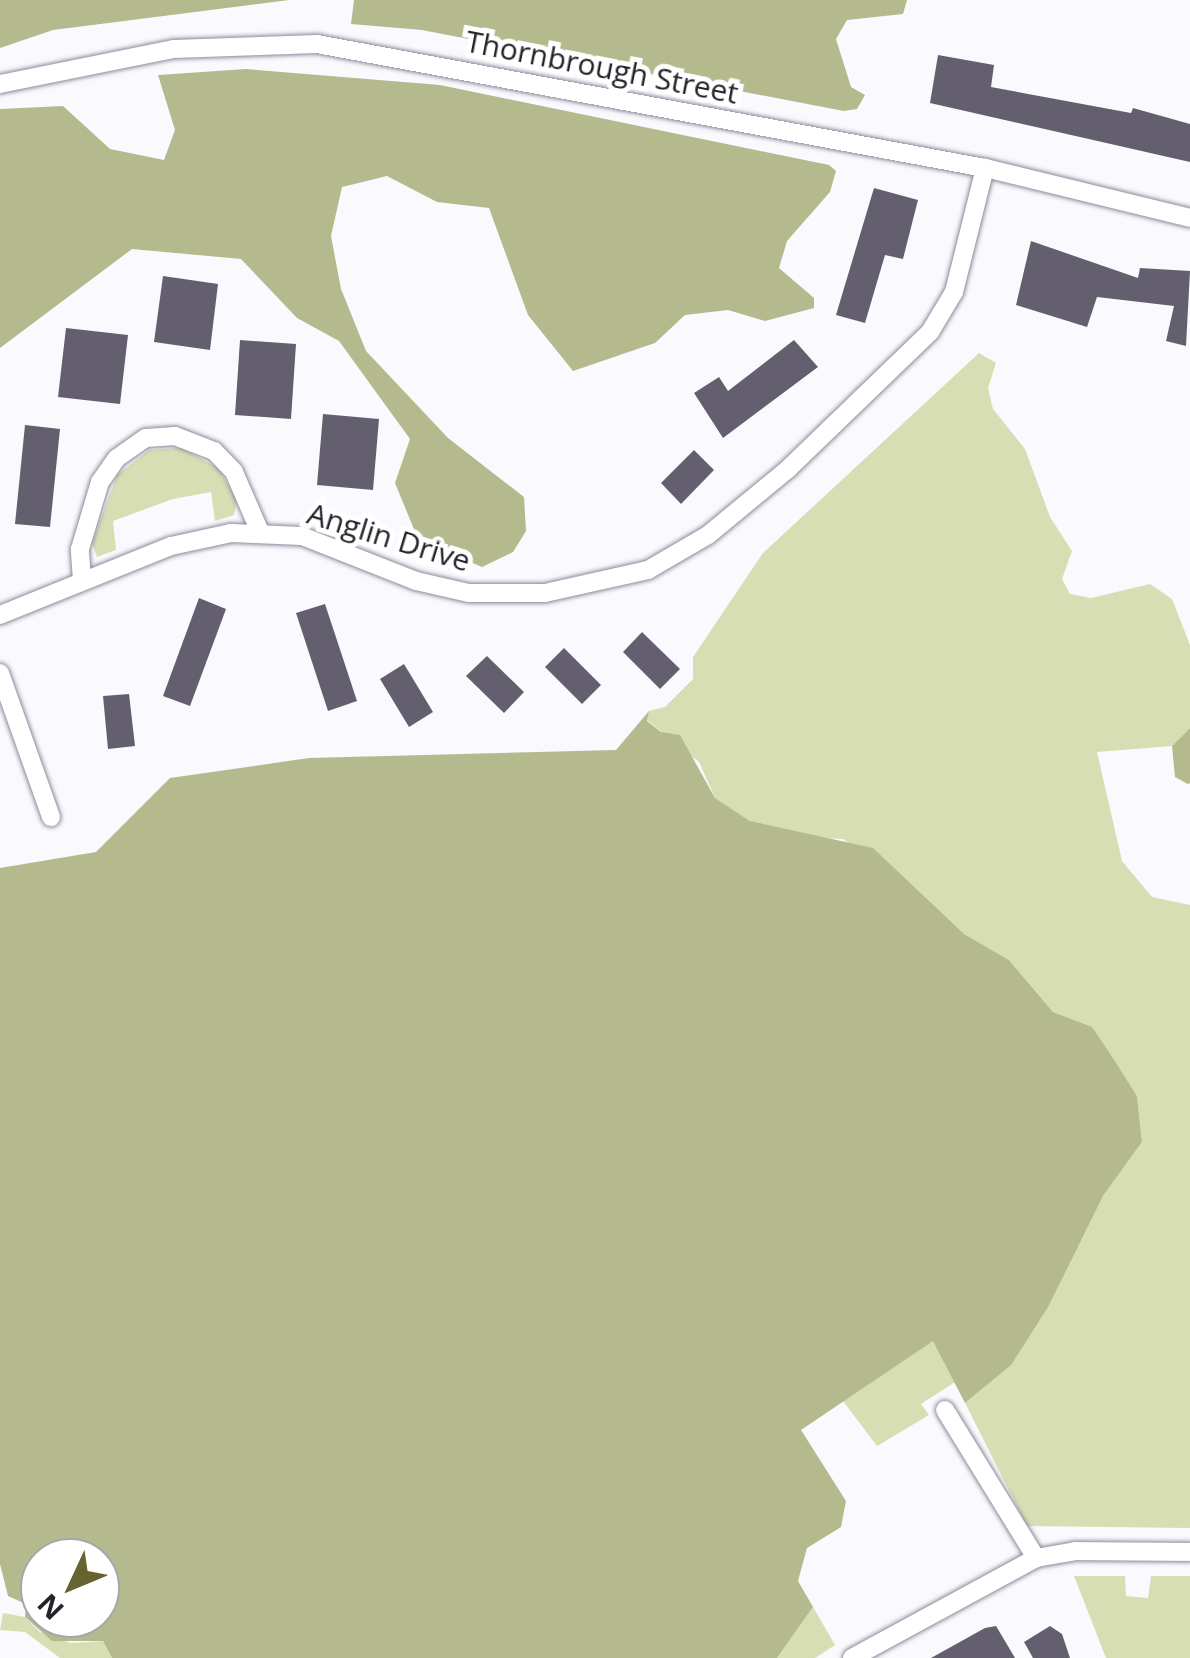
<!DOCTYPE html>
<html>
<head>
<meta charset="utf-8">
<style>
  body { margin:0 }
  #map { position:relative; width:1190px; height:1658px; overflow:hidden; background:#faf9fd; font-family:"Open Sans",sans-serif }
  div>[style] { position:absolute }
  [style*='--x'] { left:calc(var(--x)*1px); top:calc(var(--y)*1px); width:calc(var(--w)*1px); rotate:calc(var(--a)*1deg) }
  .green>* { inset:0; background:#d8deb4 }
  .forest>* { inset:0; background:#b4ba8e }
  .building>* { inset:0; background:#645f6f }
  .roads { filter:drop-shadow(0 0 2px #8e8a9c) drop-shadow(0 0 2px #8e8a9c) }
  .minor>* { height:18px; margin:-9px; padding:0 9px; transform-origin:9px; border-radius:9px; background:#fff }
  span { translate:-50% -50%; white-space:nowrap; text-align:center; line-height:1.15; -webkit-text-stroke:10px #fff; paint-order:stroke }
  .street-label { font-size:30px; color:#24232a }
  .north { position:absolute; left:20px; top:1538px; width:100px; height:100px; box-sizing:border-box; background:#fff; border:2px solid #a7a7aa; border-radius:50%; rotate:226deg; font-size:28px; font-weight:700; line-height:40px; text-align:center; color:#24232a }
  .north::after { content:''; display:block; margin:auto; width:35px; height:45px; background:#676330; clip-path:polygon(50% 0,100% 100%,50% 72%,0 100%) }
</style>
</head>
<body>
<div id="map">
  <div class="green">
    <div style="clip-path:polygon(979px 353px,996px 363px,988px 388px,993px 409px,1025px 449px,1050px 517px,1072px 551px,1062px 579px,1070px 594px,1091px 598px,1150px 584px,1172px 599px,1190px 645px,1190px 728px,1172px 746px,1097px 752px,1122px 861px,1152px 897px,1190px 905px,1190px 1528px,1027px 1526px,965px 1403px,1011px 1364px,1103px 1196px,1142px 1142px,1137px 1096px,1115px 1061px,1092px 1028px,1053px 1012px,1009px 960px,964px 934px,843px 839px,804px 837px,750px 821px,715px 798px,699px 762px,647px 720px,649px 711px,665px 707px,693px 679px,693px 657px,763px 553px)"></div>
    <div style="clip-path:polygon(181px 448px,218px 468px,237px 500px,234px 515px,215px 521px,211px 492px,173px 499px,113px 521px,116px 550px,97px 557px,92px 543px,117px 475px,149px 450px)"></div>
    <div style="clip-path:polygon(934px 1340px,955px 1382px,921px 1404px,929px 1415px,877px 1446px,843px 1401px)"></div>
    <div style="clip-path:polygon(1074px 1576px,1125px 1576px,1126px 1596px,1148px 1598px,1151px 1576px,1190px 1576px,1190px 1658px,1106px 1658px)"></div>
    <div style="clip-path:polygon(813px 1607px,835px 1645px,815px 1658px,777px 1658px)"></div>
    <div style="clip-path:polygon(3px 1613px,25px 1617px,40px 1632px,71px 1643px,103px 1641px,112px 1658px,60px 1658px,25px 1632px,0 1630px)"></div>
  </div>
  <div class="forest">
    <div style="clip-path:polygon(0 0,289px 0,53px 30px,0 48px)"></div>
    <div style="clip-path:polygon(354px 0,907px 0,903px 14px,847px 20px,836px 39px,851px 87px,865px 95px,857px 109px,844px 111px,422px 30px,351px 24px)"></div>
    <div style="clip-path:polygon(246px 69px,440px 85px,829px 165px,836px 171px,830px 192px,787px 241px,779px 268px,814px 298px,814px 308px,765px 321px,728px 310px,685px 315px,655px 343px,573px 371px,528px 315px,489px 208px,437px 202px,387px 176px,342px 187px,331px 236px,341px 289px,366px 351px,448px 438px,524px 497px,526px 531px,513px 552px,482px 567px,418px 539px,395px 483px,410px 439px,339px 341px,297px 318px,241px 259px,132px 249px,0 348px,0 109px,63px 106px,110px 149px,164px 160px,175px 130px,158px 75px)"></div>
    <div style="clip-path:polygon(evenodd,649px 711px,647px 721px,661px 732px,680px 735px,715px 798px,750px 821px,873px 848px,964px 934px,1009px 960px,1053px 1012px,1092px 1027px,1115px 1061px,1137px 1096px,1142px 1142px,1103px 1196px,1048px 1307px,1011px 1365px,965px 1403px,933px 1341px,801px 1430px,846px 1501px,841px 1527px,807px 1548px,798px 1581px,813px 1607px,777px 1658px,112px 1658px,103px 1641px,52px 1641px,25px 1617px,26px 1604px,8px 1596px,0 1564px,0 868px,96px 852px,170px 778px,309px 758px,616px 750px,649px 711px,40px 1558px,100px 1558px,100px 1618px,40px 1618px,40px 1558px)"></div>
    <div style="clip-path:polygon(1190px 728px,1190px 783px,1188px 784px,1175px 777px,1172px 746px)"></div>
  </div>
  <div class="building">
    <div style="clip-path:polygon(938px 55px,994px 65px,991px 87px,1131px 113px,1133px 108px,1190px 124px,1190px 162px,930px 103px)"></div>
    <div style="clip-path:polygon(874px 188px,918px 200px,903px 259px,885px 255px,865px 323px,836px 315px)"></div>
    <div style="clip-path:polygon(1031px 241px,1138px 278px,1140px 268px,1190px 271px,1186px 346px,1166px 341px,1174px 306px,1097px 297px,1087px 327px,1016px 305px)"></div>
    <div style="clip-path:polygon(163px 276px,218px 284px,210px 350px,154px 342px)"></div>
    <div style="clip-path:polygon(66px 328px,128px 335px,120px 404px,58px 397px)"></div>
    <div style="clip-path:polygon(240px 340px,296px 344px,291px 419px,235px 415px)"></div>
    <div style="clip-path:polygon(794px 340px,818px 367px,723px 438px,694px 393px,719px 377px,728px 391px)"></div>
    <div style="clip-path:polygon(323px 414px,379px 419px,373px 490px,317px 485px)"></div>
    <div style="clip-path:polygon(25px 425px,60px 429px,50px 527px,15px 524px)"></div>
    <div style="clip-path:polygon(694px 450px,714px 470px,681px 504px,661px 483px)"></div>
    <div style="clip-path:polygon(199px 598px,226px 609px,190px 706px,163px 696px)"></div>
    <div style="clip-path:polygon(325px 604px,357px 701px,328px 711px,296px 613px)"></div>
    <div style="clip-path:polygon(642px 632px,680px 669px,660px 689px,623px 652px)"></div>
    <div style="clip-path:polygon(564px 648px,601px 685px,582px 704px,545px 667px)"></div>
    <div style="clip-path:polygon(487px 656px,524px 692px,504px 713px,466px 676px)"></div>
    <div style="clip-path:polygon(404px 664px,433px 712px,409px 727px,380px 679px)"></div>
    <div style="clip-path:polygon(129px 694px,135px 746px,108px 749px,103px 696px)"></div>
    <div style="clip-path:polygon(996px 1626px,1015px 1658px,931px 1658px,985px 1628px)"></div>
    <div style="clip-path:polygon(1050px 1626px,1062px 1634px,1070px 1658px,1033px 1658px,1024px 1642px)"></div>
  </div>
  <div class="roads">
    <div class="minor">
      <div style="--x:0;--y:84;--w:177;--a:-11.4"></div>
      <div style="--x:174;--y:49;--w:143;--a:-2"></div>
      <div style="--x:317;--y:44;--w:679;--a:10.52"></div>
      <div style="--x:985;--y:168;--w:211;--a:13.7"></div>
      <div style="--x:82;--y:581;--w:32;--a:-94"></div>
      <div style="--x:80;--y:549;--w:70;--a:-73.4"></div>
      <div style="--x:100;--y:482;--w:29;--a:-55"></div>
      <div style="--x:117;--y:458;--w:35;--a:-35"></div>
      <div style="--x:146;--y:438;--w:29;--a:-4"></div>
      <div style="--x:175;--y:436;--w:42;--a:21"></div>
      <div style="--x:214;--y:451;--w:29;--a:46"></div>
      <div style="--x:234;--y:472;--w:65;--a:66.6"></div>
      <div style="--x:0;--y:615;--w:184;--a:-22"></div>
      <div style="--x:171;--y:546;--w:61;--a:-12.2"></div>
      <div style="--x:231;--y:533;--w:71;--a:2.4"></div>
      <div style="--x:302;--y:536;--w:123;--a:21.5"></div>
      <div style="--x:416;--y:581;--w:54;--a:12.8"></div>
      <div style="--x:469;--y:593;--w:76;--a:0"></div>
      <div style="--x:545;--y:593;--w:106;--a:-12.6"></div>
      <div style="--x:648;--y:570;--w:69;--a:-30.3"></div>
      <div style="--x:708;--y:535;--w:104;--a:-39.5"></div>
      <div style="--x:788;--y:469;--w:197;--a:-44"></div>
      <div style="--x:930;--y:332;--w:47;--a:-59"></div>
      <div style="--x:954;--y:292;--w:128;--a:-76"></div>
      <div style="--x:0;--y:673;--w:153;--a:70.5"></div>
      <div style="--x:945;--y:1410;--w:174;--a:58.4"></div>
      <div style="--x:852;--y:1658;--w:209;--a:-28.5"></div>
      <div style="--x:1036;--y:1558;--w:40;--a:-10"></div>
      <div style="--x:1075;--y:1551;--w:115;--a:0.5"></div>
    </div>
  </div>
  <div class="street-label">
    <span style="left:602px;top:67px;rotate:11deg">Thornbrough Street</span>
    <span style="left:389px;top:537px;rotate:17deg">Anglin Drive</span>
  </div>
  <div class="north">N</div>
</div>
</body>
</html>
